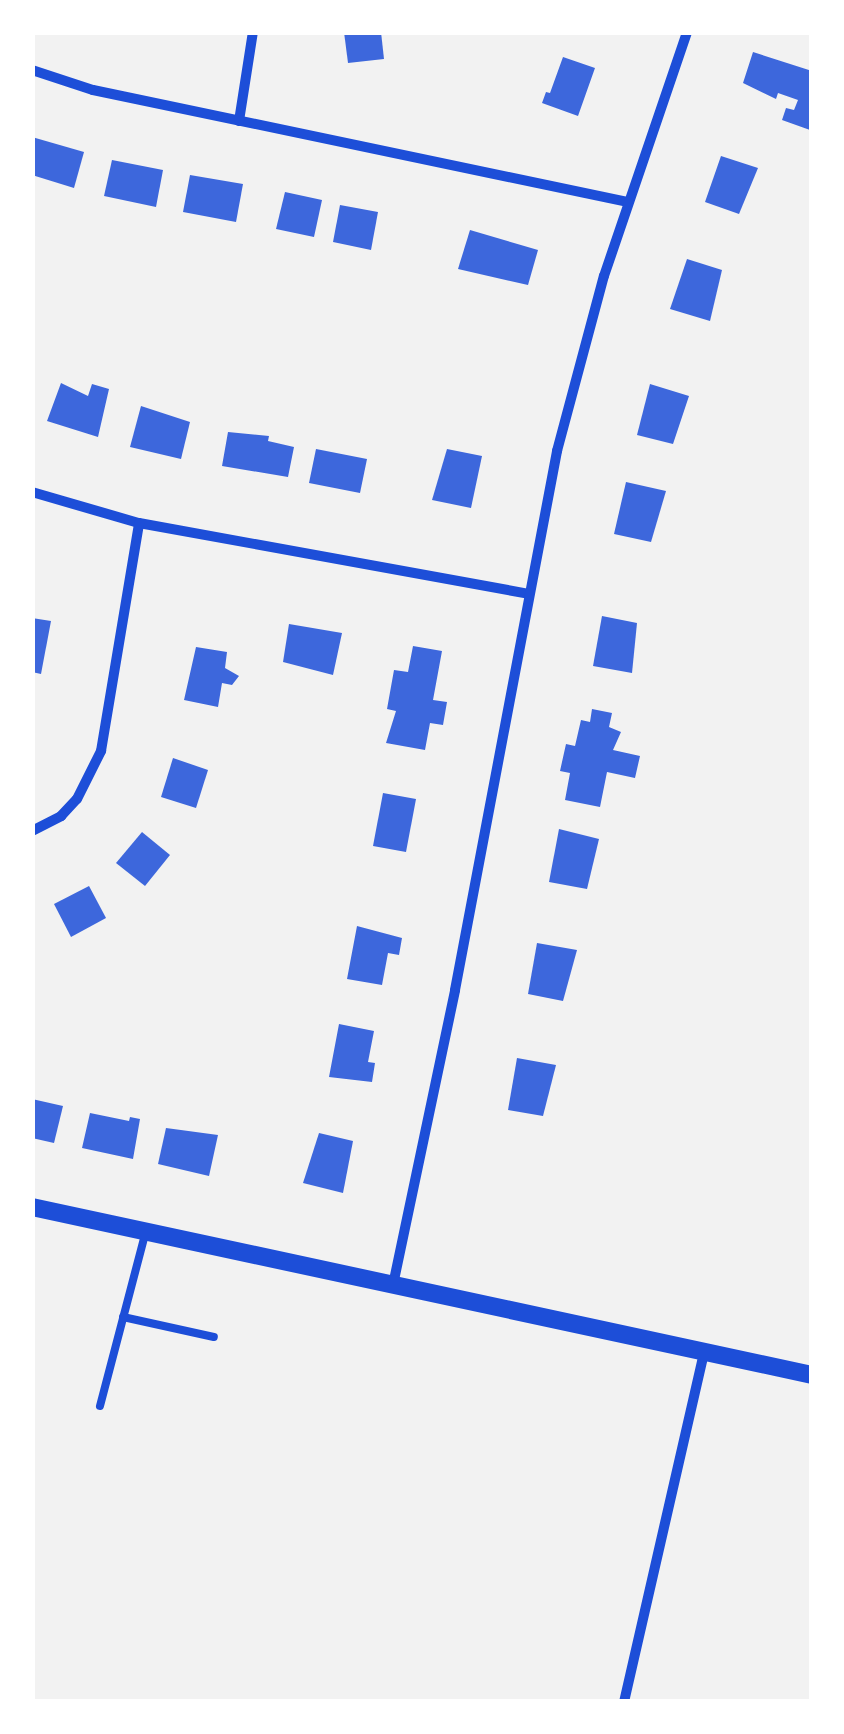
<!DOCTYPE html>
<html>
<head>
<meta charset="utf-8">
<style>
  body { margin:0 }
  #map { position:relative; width:844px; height:1734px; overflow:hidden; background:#f2f2f2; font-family:"Alegreya Sans",sans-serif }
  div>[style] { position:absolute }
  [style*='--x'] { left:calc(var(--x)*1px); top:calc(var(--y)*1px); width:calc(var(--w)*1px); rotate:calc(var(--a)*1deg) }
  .building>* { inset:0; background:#3d67dc }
  .service>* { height:8px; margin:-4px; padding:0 4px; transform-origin:4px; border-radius:4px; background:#1d4ed8 }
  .minor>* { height:10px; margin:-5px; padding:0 5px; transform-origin:5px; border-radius:5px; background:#1d4ed8 }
  .tertiary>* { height:18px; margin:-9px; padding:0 9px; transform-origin:9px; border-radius:9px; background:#1d4ed8 }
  span { translate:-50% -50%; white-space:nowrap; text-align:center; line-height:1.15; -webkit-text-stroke:10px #fff; paint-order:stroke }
  .frame { position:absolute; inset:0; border:35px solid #fff; pointer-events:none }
</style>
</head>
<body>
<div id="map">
  <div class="building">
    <div style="clip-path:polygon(344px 32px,381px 32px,384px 59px,348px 63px)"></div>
    <div style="clip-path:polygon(753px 52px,812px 71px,810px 130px,782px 120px,786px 108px,794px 110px,798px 100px,778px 93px,776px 99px,743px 83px)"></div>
    <div style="clip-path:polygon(563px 57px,595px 68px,578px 116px,542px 103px,546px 92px,550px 93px)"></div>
    <div style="clip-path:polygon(32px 137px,84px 152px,74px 188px,32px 175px)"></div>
    <div style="clip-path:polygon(721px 156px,758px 168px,739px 214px,705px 202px)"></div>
    <div style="clip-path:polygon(112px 160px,163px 170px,156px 207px,104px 196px)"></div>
    <div style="clip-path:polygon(190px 175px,243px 184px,236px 222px,183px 212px)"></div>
    <div style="clip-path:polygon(285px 192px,322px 200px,314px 237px,276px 229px)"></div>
    <div style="clip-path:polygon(340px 205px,378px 212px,371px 250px,333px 242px)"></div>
    <div style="clip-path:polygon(470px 230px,538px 250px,528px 285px,458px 269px)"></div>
    <div style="clip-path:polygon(687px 259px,722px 270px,710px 321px,670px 309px)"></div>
    <div style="clip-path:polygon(61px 383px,88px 396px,92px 384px,109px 389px,98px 437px,47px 421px)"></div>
    <div style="clip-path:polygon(650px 384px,689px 396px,673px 444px,637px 435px)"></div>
    <div style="clip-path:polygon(141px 406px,190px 422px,181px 459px,130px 447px)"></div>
    <div style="clip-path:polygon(228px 432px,269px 436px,268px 441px,294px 447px,288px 477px,222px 466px)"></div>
    <div style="clip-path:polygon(316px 449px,367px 459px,360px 493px,309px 483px)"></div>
    <div style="clip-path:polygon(447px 449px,482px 456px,471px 508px,432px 500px)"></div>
    <div style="clip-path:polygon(626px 482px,666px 491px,651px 542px,614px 534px)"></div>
    <div style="clip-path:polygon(602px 616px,637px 623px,632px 673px,593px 666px)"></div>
    <div style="clip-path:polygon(32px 618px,51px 621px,41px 674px,32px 672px)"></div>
    <div style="clip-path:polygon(289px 624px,342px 633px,333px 675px,283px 662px)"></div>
    <div style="clip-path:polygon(413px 646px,442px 651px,433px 700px,447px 702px,443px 725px,430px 723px,425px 750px,386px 743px,396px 711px,387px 709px,394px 670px,408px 672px)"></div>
    <div style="clip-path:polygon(196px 647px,227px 652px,225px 668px,239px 676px,232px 685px,222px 683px,218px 707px,184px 700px)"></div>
    <div style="clip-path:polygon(592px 709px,612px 713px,609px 727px,621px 732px,613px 750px,640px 756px,635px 778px,607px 772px,600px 807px,565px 800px,570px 773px,560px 771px,566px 744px,575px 746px,581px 720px,590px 722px)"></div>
    <div style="clip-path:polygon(173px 758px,208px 770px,196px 808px,161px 797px)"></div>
    <div style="clip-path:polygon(383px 793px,416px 799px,406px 852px,373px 846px)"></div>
    <div style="clip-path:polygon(559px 829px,599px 839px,587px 889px,549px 882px)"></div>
    <div style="clip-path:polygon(142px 832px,170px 855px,145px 886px,116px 863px)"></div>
    <div style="clip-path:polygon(89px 886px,106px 918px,71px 937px,54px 904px)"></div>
    <div style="clip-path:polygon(357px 926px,402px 938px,399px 955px,388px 953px,382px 985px,347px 979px)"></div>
    <div style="clip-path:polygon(537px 943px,577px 950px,563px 1001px,528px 994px)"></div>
    <div style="clip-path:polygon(339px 1024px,374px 1031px,368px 1062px,375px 1063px,372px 1082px,329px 1077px)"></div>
    <div style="clip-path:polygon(517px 1058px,556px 1065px,543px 1116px,508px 1110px)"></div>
    <div style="clip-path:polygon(32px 1099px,63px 1106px,54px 1143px,32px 1138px)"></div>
    <div style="clip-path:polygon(90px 1113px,129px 1121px,130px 1117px,140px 1119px,133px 1159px,82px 1148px)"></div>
    <div style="clip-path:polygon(166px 1128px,218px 1135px,209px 1176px,158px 1164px)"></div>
    <div style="clip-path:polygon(319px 1133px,353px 1141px,343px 1193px,303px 1183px)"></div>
  </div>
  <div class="service">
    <div style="--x:123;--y:1317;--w:93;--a:12.4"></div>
    <div style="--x:100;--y:1406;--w:181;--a:-75.3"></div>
  </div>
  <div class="minor">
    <div style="--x:32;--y:70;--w:64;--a:18.2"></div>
    <div style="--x:93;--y:90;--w:547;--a:11.82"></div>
    <div style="--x:239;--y:121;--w:90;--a:-81.1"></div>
    <div style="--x:32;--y:492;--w:111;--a:16.2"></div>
    <div style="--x:139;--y:523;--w:396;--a:10.3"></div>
    <div style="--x:32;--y:831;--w:33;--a:-27"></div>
    <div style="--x:61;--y:816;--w:23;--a:-47"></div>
    <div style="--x:77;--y:799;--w:54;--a:-63.4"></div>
    <div style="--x:101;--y:751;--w:231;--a:-80.5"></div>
    <div style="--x:393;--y:1285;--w:301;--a:-78.1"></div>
    <div style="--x:455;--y:990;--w:549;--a:-79.28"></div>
    <div style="--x:557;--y:451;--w:181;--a:-75"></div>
    <div style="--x:604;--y:276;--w:258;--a:-71.2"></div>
    <div style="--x:624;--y:1702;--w:358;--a:-77.1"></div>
  </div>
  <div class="tertiary">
    <div style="--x:32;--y:1207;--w:798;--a:12.15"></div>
  </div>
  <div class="frame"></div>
</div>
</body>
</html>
